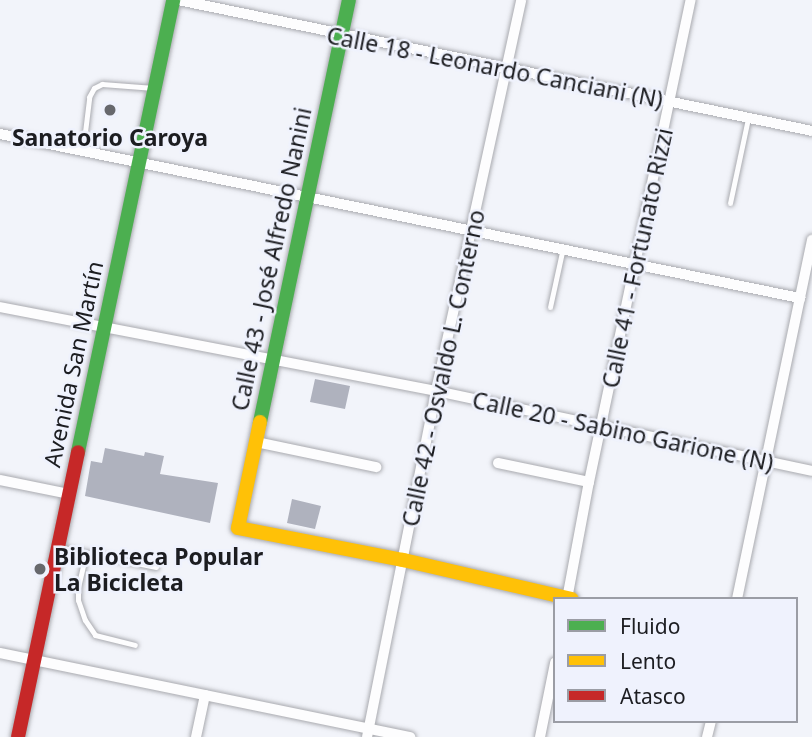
<!DOCTYPE html>
<html>
<head>
<meta charset="utf-8">
<style>
  body { margin:0 }
  #map { position:relative; width:812px; height:737px; overflow:hidden; background:#f2f4fa; font-family:"Noto Sans",sans-serif }
  div>[style] { position:absolute }
  [style*='--x'] { left:calc(var(--x)*1px); top:calc(var(--y)*1px); width:calc(var(--w)*1px); rotate:calc(var(--a)*1deg) }
  .building>* { inset:0; background:#afb2be }
  .roads { filter:drop-shadow(0 0 2px #a9aaaf) drop-shadow(0 0 2px #a9aaaf) }
  .lane>* { height:5px; margin:-2.5px; padding:0 2.5px; transform-origin:2.5px; border-radius:2.5px; background:#fdfdfe }
  .street>* { height:10px; margin:-5px; padding:0 5px; transform-origin:5px; border-radius:5px; background:#fdfdfe }
  .fast>* { height:14px; margin:-7px; padding:0 7px; transform-origin:7px; border-radius:7px; background:#4caf50 }
  .slow>* { height:14px; margin:-7px; padding:0 7px; transform-origin:7px; border-radius:7px; background:#ffc107 }
  .jam>* { height:14px; margin:-7px; padding:0 7px; transform-origin:7px; border-radius:7px; background:#c62828 }
  .dots>* { width:19px; height:19px; translate:-50% -50%; box-sizing:border-box; border:4px solid #eff2fd; border-radius:50% }
  span { translate:-50% -50%; white-space:nowrap; text-align:center; line-height:1.15; -webkit-text-stroke:5px #eff2fd; paint-order:stroke }
  .street-label { font-size:23px; color:#1c1d21 }
  .poi-label { font-size:23px; color:#1c1d21; font-weight:700 }
  .left { translate:0 -50%; text-align:left }
  .legend { position:absolute; left:553px; top:597px; width:245px; height:126px; box-sizing:border-box; background:#eff2fd; border:2px solid #9b9da5; margin:0; padding:9px 12px; list-style:none; font-size:21px; color:#1c1d21 }
  .legend li { display:flex; align-items:center; gap:14px; height:35px }
  .legend b { width:35px; border:2px solid #9b9da5 }
</style>
</head>
<body>
<div id="map">
  <div class="building">
    <div style="clip-path:polygon(315px 379px,350px 386px,345px 409px,310px 402px)"></div>
    <div style="clip-path:polygon(105px 448px,144px 456px,145px 452px,164px 456px,160px 474px,218px 483px,210px 523px,85px 496px,91px 461px,102px 463px)"></div>
    <div style="clip-path:polygon(292px 499px,321px 506px,315px 529px,287px 523px)"></div>
  </div>
  <div class="roads">
    <div class="lane">
      <div style="--x:85;--y:132;--w:35;--a:-83"></div>
      <div style="--x:89;--y:97;--w:10;--a:-61"></div>
      <div style="--x:94;--y:88;--w:9;--a:-27"></div>
      <div style="--x:102;--y:84;--w:52;--a:4.4"></div>
      <div style="--x:730;--y:203;--w:87;--a:-78"></div>
      <div style="--x:550;--y:307;--w:56;--a:-77.7"></div>
      <div style="--x:58;--y:547;--w:100;--a:11.5"></div>
      <div style="--x:86;--y:553;--w:37;--a:103"></div>
      <div style="--x:78;--y:589;--w:11;--a:90"></div>
      <div style="--x:78;--y:600;--w:21;--a:71"></div>
      <div style="--x:85;--y:620;--w:18;--a:56"></div>
      <div style="--x:95;--y:635;--w:41;--a:14"></div>
    </div>
    <div class="street">
      <div style="--x:178;--y:0;--w:647;--a:11.67"></div>
      <div style="--x:0;--y:134;--w:817;--a:11.59"></div>
      <div style="--x:0;--y:307;--w:444;--a:10.9"></div>
      <div style="--x:436;--y:391;--w:384;--a:12"></div>
      <div style="--x:256;--y:442;--w:123;--a:11.8"></div>
      <div style="--x:498;--y:463;--w:93;--a:11.8"></div>
      <div style="--x:0;--y:480;--w:70;--a:11.5"></div>
      <div style="--x:567;--y:599;--w:119;--a:-79.4"></div>
      <div style="--x:589;--y:482;--w:493;--a:-78.1"></div>
      <div style="--x:737;--y:599;--w:367;--a:-78.2"></div>
      <div style="--x:0;--y:653;--w:419;--a:11.6"></div>
      <div style="--x:196;--y:737;--w:43;--a:-77.9"></div>
      <div style="--x:367;--y:737;--w:353;--a:-78.7"></div>
      <div style="--x:436;--y:391;--w:400;--a:-77.7"></div>
      <div style="--x:540;--y:737;--w:76;--a:-78.5"></div>
      <div style="--x:707;--y:737;--w:16;--a:-76"></div>
    </div>
    <div class="fast">
      <div style="--x:260;--y:422;--w:431;--a:-78.1"></div>
      <div style="--x:78;--y:452;--w:462;--a:-78.1"></div>
    </div>
    <div class="slow">
      <div style="--x:260;--y:422;--w:108;--a:101.7"></div>
      <div style="--x:238;--y:528;--w:168;--a:11"></div>
      <div style="--x:403;--y:560;--w:173;--a:13"></div>
    </div>
    <div class="jam">
      <div style="--x:18;--y:737;--w:291;--a:-78.1"></div>
    </div>
  </div>
  <div class="dots">
    <div style="left:110px;top:110px;background:#67686d"></div>
    <div style="left:40px;top:569px;background:#67686d"></div>
  </div>
  <div class="street-label">
    <span style="left:495px;top:67px;rotate:11deg">Calle 18 - Leonardo Canciani (N)</span>
    <span style="left:637px;top:258px;rotate:-78deg">Calle 41 - Fortunato Rizzi</span>
    <span style="left:271px;top:259px;rotate:-78deg">Calle 43 - José Alfredo Nanini</span>
    <span style="left:73px;top:364px;rotate:-78deg">Avenida San Martín</span>
    <span style="left:443px;top:368px;rotate:-78deg">Calle 42 - Osvaldo L. Conterno</span>
    <span style="left:623px;top:431px;rotate:12deg">Calle 20 - Sabino Garione (N)</span>
  </div>
  <div class="poi-label">
    <span style="left:110px;top:137px">Sanatorio Caroya</span>
    <span class="left" style="left:54px;top:569px">Biblioteca Popular<br>La Bicicleta</span>
  </div>
  <ul class="legend">
  <li><b style="height:9px;background:#4caf50"></b>Fluido</li>
  <li><b style="height:9px;background:#ffc107"></b>Lento</li>
  <li><b style="height:9px;background:#c62828"></b>Atasco</li>
  </ul>
</div>
</body>
</html>
